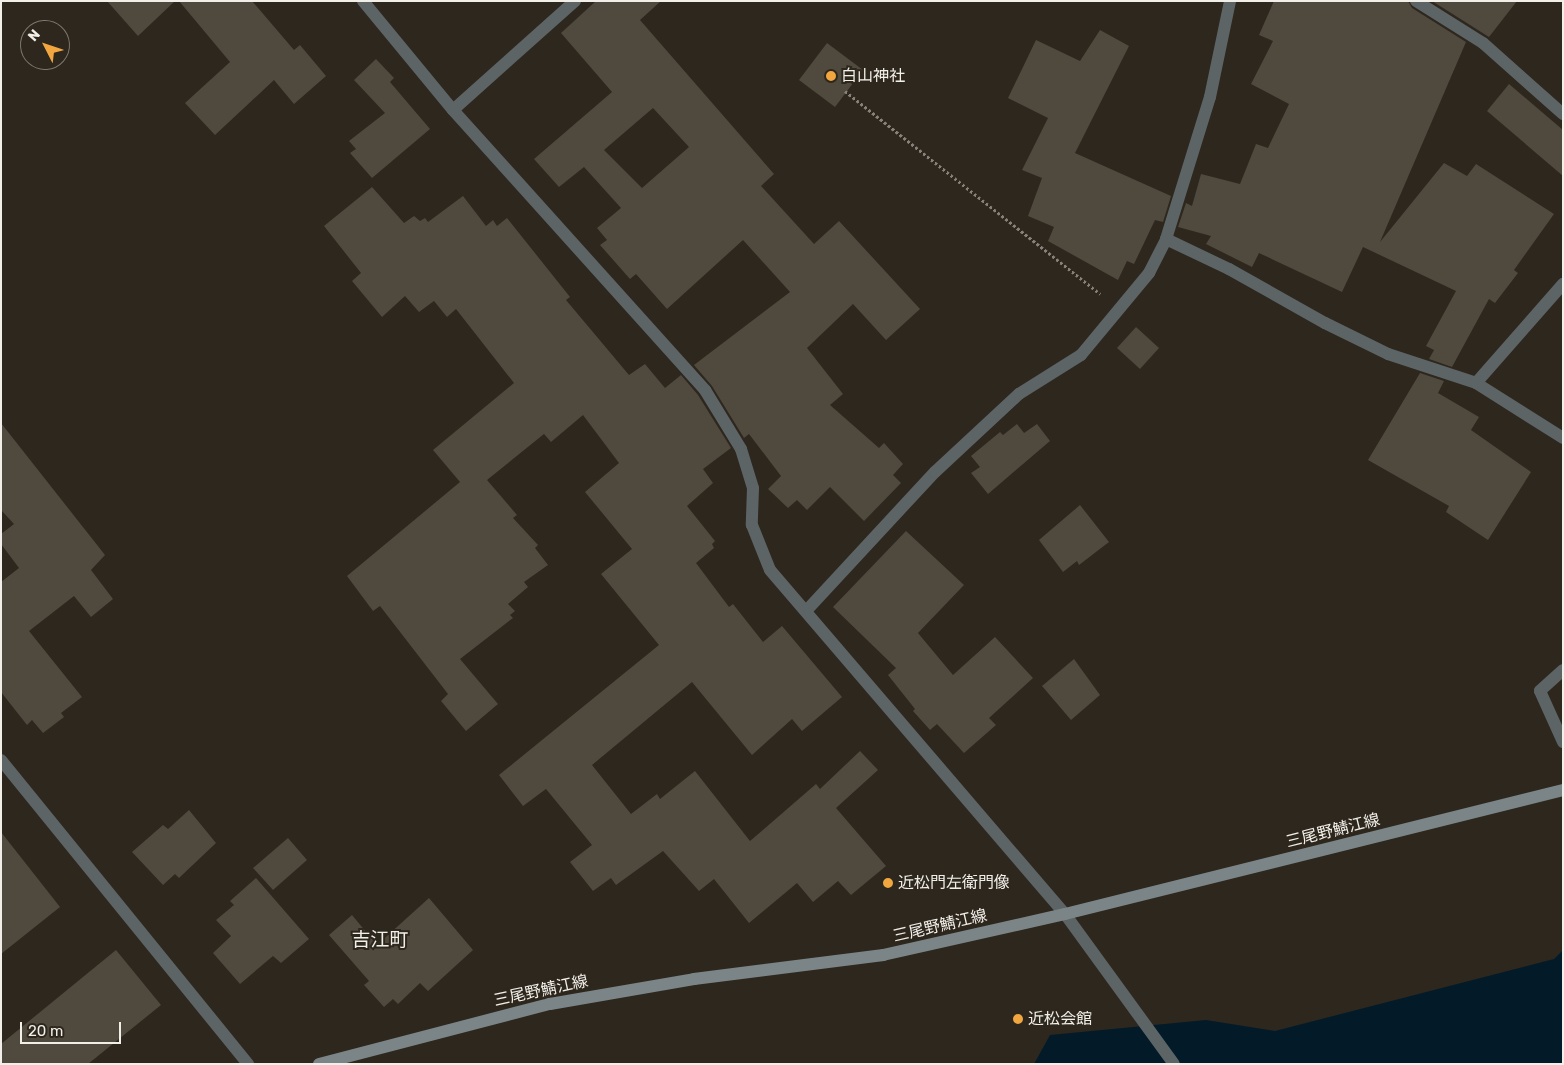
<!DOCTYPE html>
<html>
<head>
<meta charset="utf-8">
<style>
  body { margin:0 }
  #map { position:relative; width:1564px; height:1065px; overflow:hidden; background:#2d271e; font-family:Rubik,"Noto Sans JP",sans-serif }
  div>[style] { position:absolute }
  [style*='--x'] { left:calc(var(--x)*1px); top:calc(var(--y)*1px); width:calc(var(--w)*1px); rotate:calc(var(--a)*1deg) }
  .water>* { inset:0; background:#031b29 }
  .building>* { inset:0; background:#4f493e }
  .path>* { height:3px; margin-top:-1.5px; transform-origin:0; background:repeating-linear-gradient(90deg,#868179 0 2.5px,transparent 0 5px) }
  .minor>* { height:12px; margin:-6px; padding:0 6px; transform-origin:6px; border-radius:6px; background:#5d6465 }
  .tertiary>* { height:12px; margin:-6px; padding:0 6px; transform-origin:6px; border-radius:6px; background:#5d6465 }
  .secondary>* { height:12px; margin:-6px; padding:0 6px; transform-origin:6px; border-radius:6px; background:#7b8587 }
  .dots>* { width:14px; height:14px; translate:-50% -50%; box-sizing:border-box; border:2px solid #2d271e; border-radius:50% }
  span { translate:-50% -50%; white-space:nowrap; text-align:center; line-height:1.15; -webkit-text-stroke:4px #2d271e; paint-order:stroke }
  .poi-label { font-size:16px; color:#f2eee8 }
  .left { translate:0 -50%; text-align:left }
  .street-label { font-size:16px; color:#f2eee8 }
  .quarter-label { font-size:19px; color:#f2eee8 }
  .frame { position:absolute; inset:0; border:2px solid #f2eee8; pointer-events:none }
  .north { position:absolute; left:20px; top:20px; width:50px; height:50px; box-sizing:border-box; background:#2d271e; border:1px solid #7c776f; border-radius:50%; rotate:311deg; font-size:14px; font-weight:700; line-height:20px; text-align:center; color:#f2eee8 }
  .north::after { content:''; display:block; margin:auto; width:18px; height:22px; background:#f1a63f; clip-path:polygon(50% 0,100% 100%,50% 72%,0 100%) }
  .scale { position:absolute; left:20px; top:1022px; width:101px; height:22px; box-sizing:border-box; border:2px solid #f2eee8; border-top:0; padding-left:6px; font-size:15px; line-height:18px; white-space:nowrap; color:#f2eee8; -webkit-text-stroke:4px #2d271e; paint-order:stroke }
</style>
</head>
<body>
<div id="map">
  <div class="water">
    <div style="clip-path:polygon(1563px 950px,1563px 1064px,1034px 1064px,1050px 1035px,1206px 1020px,1275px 1031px,1554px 959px)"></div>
  </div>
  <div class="building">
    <div style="clip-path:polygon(107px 1px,175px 1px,138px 36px)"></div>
    <div style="clip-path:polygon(179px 1px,252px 1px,294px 50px,300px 45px,326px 76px,294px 104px,274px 80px,215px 135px,185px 103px,230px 62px)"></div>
    <div style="clip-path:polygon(evenodd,596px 1px,661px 1px,640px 20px,774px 174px,761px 186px,814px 244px,839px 221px,920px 309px,886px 340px,853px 304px,807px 348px,843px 394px,830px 405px,879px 448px,884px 443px,903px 464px,893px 475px,901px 483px,864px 521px,830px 487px,807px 510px,797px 500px,788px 508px,768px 489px,781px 476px,749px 434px,744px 438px,712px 386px,694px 365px,790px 292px,743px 240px,667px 309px,636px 274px,630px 279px,600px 245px,607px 240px,597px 228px,621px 208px,584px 167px,559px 187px,534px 159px,612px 92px,561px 33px,596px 1px,653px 108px,689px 147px,642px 188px,604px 150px,653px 108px)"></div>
    <div style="clip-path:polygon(1274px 1px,1408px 1px,1412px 8px,1466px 42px,1380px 242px,1444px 163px,1467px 176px,1476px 164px,1554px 214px,1514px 270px,1518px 273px,1495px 303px,1489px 299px,1452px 367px,1429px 359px,1434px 350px,1426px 346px,1456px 291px,1363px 247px,1342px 292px,1259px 253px,1252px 267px,1206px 244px,1211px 236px,1178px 227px,1186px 203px,1192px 206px,1201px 174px,1240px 184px,1256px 144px,1268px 148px,1289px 104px,1251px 84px,1273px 41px,1259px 35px)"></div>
    <div style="clip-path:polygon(1432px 1px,1517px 1px,1489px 37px)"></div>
    <div style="clip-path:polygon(1100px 30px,1129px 46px,1075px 153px,1171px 196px,1163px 222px,1155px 220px,1134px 264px,1127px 261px,1118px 280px,1048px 241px,1054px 227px,1028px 216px,1042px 178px,1022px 170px,1048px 118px,1008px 98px,1036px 40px,1080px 61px)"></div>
    <div style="clip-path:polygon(827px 43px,863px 70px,835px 107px,799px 80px)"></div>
    <div style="clip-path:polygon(376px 59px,394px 78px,390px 82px,430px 129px,372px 178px,350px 153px,356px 149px,349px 141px,385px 113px,354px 80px)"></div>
    <div style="clip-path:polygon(1509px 84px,1563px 130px,1563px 176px,1487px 111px)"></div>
    <div style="clip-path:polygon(372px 187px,404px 223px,414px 216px,420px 221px,425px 218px,428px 222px,463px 196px,486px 226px,493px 220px,497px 226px,507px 218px,570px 297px,566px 300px,629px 375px,645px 364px,665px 388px,681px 375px,698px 395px,731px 448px,703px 469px,713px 483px,687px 506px,715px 541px,712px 544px,714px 548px,696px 563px,729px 607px,733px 604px,763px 642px,782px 626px,842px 697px,802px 731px,792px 719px,752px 755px,692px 682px,592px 765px,631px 814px,657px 794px,660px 799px,695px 771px,750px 841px,816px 784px,820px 789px,860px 751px,878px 770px,836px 808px,886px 866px,851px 895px,838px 881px,813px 902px,797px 883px,749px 923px,714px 879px,699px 891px,663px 851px,616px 885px,611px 878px,593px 891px,570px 862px,592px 845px,546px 789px,523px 806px,499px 775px,659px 645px,601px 574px,632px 549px,585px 492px,619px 463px,583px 415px,551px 442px,544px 434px,487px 480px,517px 515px,513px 518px,538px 545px,535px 548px,548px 565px,524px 582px,528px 587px,508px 604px,515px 611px,510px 615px,513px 618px,460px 659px,498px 704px,466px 731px,441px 701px,448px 694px,380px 606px,373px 611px,347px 576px,460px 482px,433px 450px,514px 383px,456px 309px,447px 317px,434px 301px,419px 312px,405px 296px,382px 317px,352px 281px,361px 273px,324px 226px)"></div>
    <div style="clip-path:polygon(1136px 327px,1159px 348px,1140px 369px,1117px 348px)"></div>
    <div style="clip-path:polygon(1420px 373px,1444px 381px,1438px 393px,1479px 417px,1471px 430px,1531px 472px,1488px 540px,1446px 512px,1449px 506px,1368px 460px)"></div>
    <div style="clip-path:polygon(1px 423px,105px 555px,91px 570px,113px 599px,91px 617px,74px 596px,29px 631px,82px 697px,61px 713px,64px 717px,43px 733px,32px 720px,27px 725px,1px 692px,1px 582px,19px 568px,1px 544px,1px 534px,14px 524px,1px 510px)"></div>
    <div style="clip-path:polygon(1017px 424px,1024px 433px,1037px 424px,1050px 441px,988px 494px,971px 473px,980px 467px,971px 456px,1000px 432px,1003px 435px)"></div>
    <div style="clip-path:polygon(1080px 505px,1109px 542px,1079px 565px,1077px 561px,1063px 572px,1039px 540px)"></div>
    <div style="clip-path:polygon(906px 531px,964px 585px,918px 633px,953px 675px,995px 637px,1033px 678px,989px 718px,996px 725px,964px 753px,937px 724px,930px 730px,913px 711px,915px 709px,888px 675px,896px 668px,833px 607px)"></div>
    <div style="clip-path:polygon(1074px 659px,1100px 695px,1071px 720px,1042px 686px)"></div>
    <div style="clip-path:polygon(189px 810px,216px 843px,179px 878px,175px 874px,163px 885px,132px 852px,163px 825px,168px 829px)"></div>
    <div style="clip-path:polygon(1px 832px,60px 907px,1px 954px)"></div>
    <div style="clip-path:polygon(288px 838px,307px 860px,273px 890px,253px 868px)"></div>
    <div style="clip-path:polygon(256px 878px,309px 939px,281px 963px,273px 956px,240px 984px,213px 953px,231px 936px,216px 920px,234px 905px,230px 901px)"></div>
    <div style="clip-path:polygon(429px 898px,473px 950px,428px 991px,420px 983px,398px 1004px,393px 999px,384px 1007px,364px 985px,369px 981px,329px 935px,352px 915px,377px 945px)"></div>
    <div style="clip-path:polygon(116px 950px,161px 1005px,88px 1064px,1px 1064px,1px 1044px)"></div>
  </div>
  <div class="path">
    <div style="--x:845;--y:91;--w:326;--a:38.5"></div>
  </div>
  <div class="minor">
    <div style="--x:1416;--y:1;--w:79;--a:32.1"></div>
    <div style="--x:1483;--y:43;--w:107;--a:41.6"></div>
    <div style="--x:453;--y:110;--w:164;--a:-41.8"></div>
    <div style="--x:1166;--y:239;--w:70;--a:25.5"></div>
    <div style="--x:1229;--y:269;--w:110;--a:29.4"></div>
    <div style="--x:1325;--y:323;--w:70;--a:26.2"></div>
    <div style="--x:1388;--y:354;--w:93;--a:18.2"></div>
    <div style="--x:1476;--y:383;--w:103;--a:32.3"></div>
    <div style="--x:1476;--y:383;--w:132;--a:-48.7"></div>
    <div style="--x:807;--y:610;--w:188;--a:-47.2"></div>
    <div style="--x:935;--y:472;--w:115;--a:-42.9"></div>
    <div style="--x:1019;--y:394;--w:73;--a:-32.2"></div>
    <div style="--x:1081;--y:355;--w:107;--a:-50.3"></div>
    <div style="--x:1149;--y:273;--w:38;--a:-63"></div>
    <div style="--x:1166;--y:239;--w:149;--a:-72.8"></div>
    <div style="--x:1210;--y:97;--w:98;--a:-78.2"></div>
    <div style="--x:1563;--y:670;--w:31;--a:138"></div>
    <div style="--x:1540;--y:691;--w:56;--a:65.7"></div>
  </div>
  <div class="tertiary">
    <div style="--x:363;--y:1;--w:141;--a:50.5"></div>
    <div style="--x:453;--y:110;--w:377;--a:48"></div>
    <div style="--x:705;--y:390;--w:69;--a:58.6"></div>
    <div style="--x:741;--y:449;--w:41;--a:72.9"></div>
    <div style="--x:753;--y:488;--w:37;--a:92"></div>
    <div style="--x:752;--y:525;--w:48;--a:68.2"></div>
    <div style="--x:770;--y:570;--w:453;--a:49.4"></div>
    <div style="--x:1065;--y:914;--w:185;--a:54"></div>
    <div style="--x:1;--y:760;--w:392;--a:50.9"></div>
  </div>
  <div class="secondary">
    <div style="--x:319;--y:1064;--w:239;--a:-14.6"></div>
    <div style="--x:550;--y:1004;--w:146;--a:-9.8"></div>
    <div style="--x:694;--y:979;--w:191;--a:-7.2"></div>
    <div style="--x:883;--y:955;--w:187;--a:-12.7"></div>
    <div style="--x:1065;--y:914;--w:513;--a:-13.98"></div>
  </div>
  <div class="dots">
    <div style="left:831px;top:76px;background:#f1a63f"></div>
    <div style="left:888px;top:883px;background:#f1a63f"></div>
    <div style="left:1018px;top:1019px;background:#f1a63f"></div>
  </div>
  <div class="poi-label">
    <span class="left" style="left:841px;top:76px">白山神社</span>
    <span class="left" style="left:898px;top:883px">近松門左衛門像</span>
    <span class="left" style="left:1028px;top:1019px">近松会館</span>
  </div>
  <div class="street-label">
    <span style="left:1333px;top:831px;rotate:-14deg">三尾野鯖江線</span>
    <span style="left:940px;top:926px;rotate:-13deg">三尾野鯖江線</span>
    <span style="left:541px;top:991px;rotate:-12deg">三尾野鯖江線</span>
  </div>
  <div class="quarter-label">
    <span style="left:380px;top:940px">吉江町</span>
  </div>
  <div class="frame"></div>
  <div class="north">N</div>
  <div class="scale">20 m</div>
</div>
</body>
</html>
